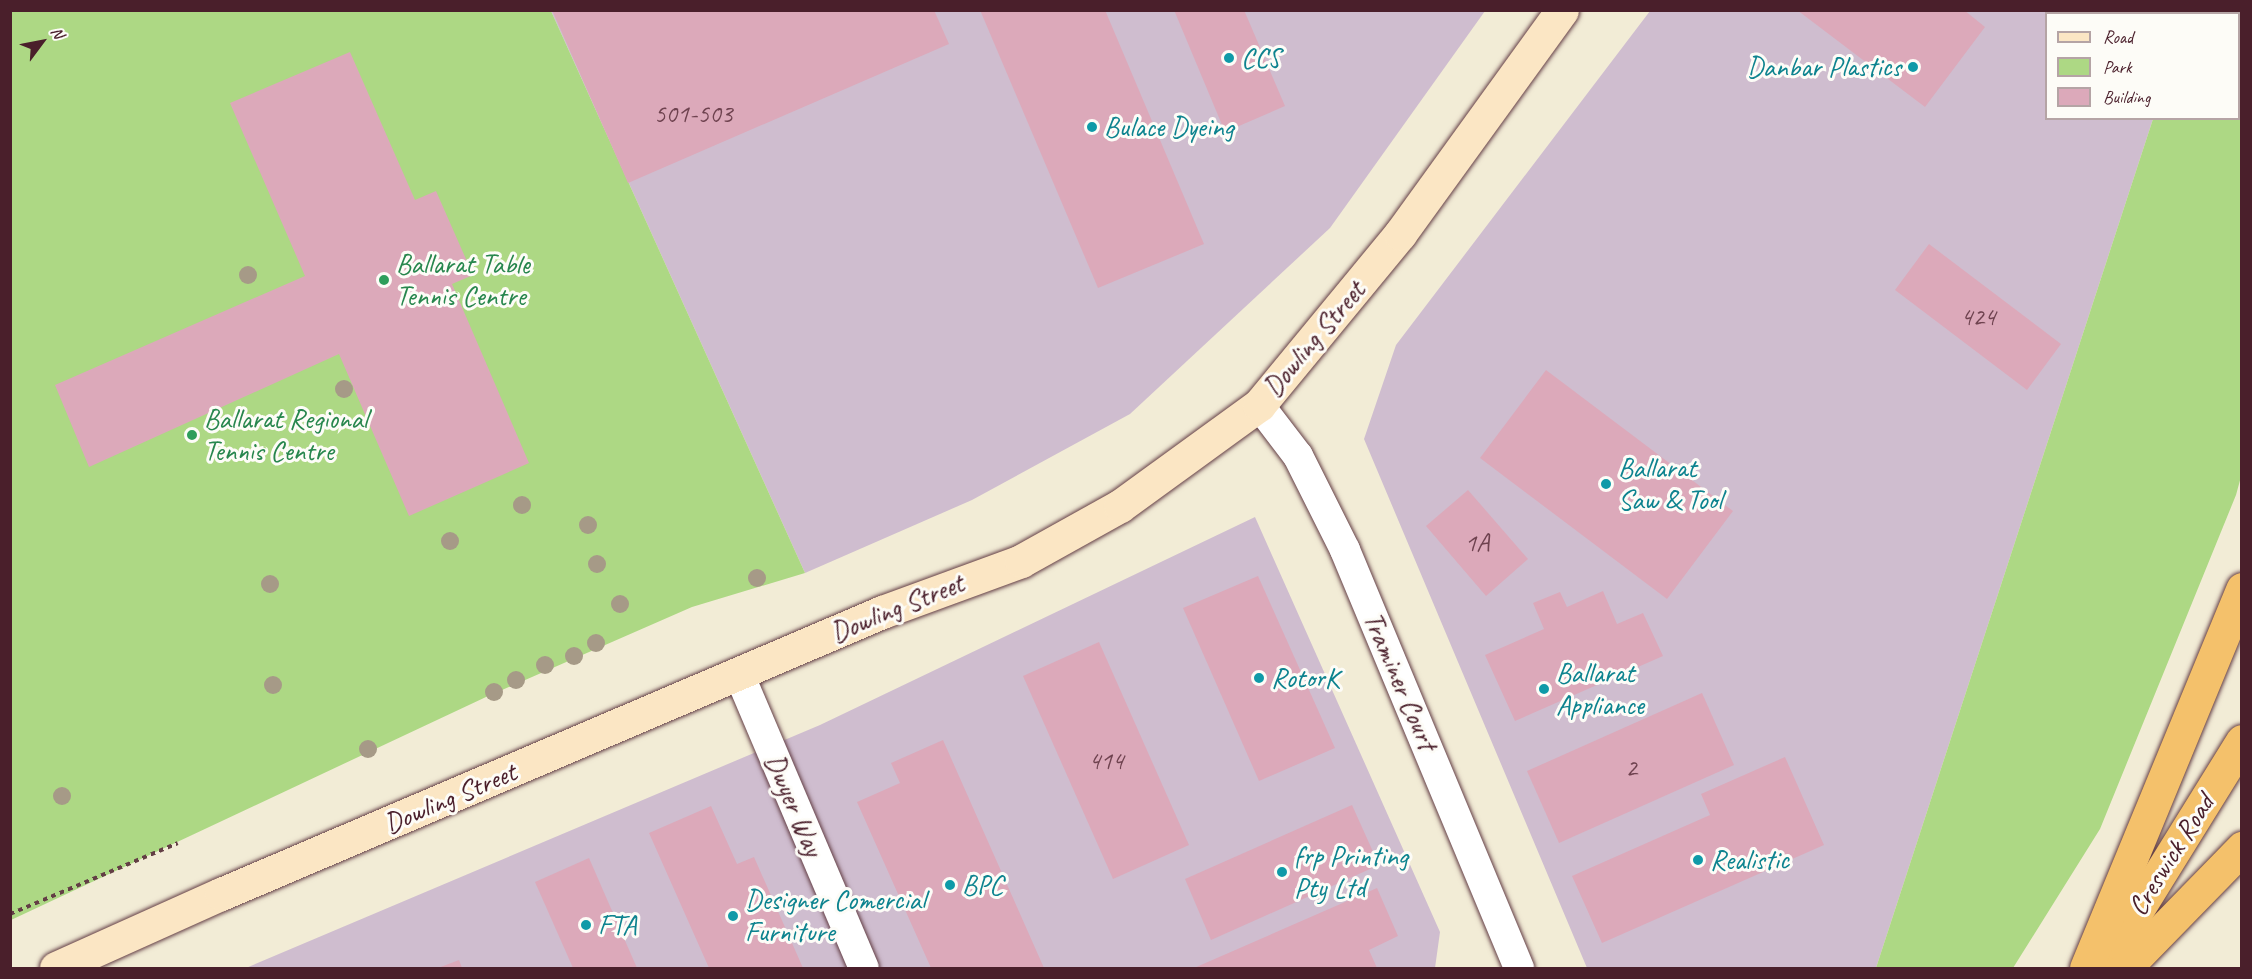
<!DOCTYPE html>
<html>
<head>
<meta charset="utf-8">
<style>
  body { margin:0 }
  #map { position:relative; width:2252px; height:979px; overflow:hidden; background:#f2ecd6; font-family:Caveat,sans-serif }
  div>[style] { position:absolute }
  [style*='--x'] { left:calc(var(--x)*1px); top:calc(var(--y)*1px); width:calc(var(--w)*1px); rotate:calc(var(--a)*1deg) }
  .industrial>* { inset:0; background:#cfbdcf }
  .green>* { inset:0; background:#add884 }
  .building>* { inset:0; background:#dca9ba }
  .path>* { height:4px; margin-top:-2px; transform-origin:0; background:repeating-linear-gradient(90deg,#633e45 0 4.5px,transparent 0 9px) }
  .roads { filter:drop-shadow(0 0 2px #633e45) drop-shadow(0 0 2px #633e45) }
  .street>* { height:30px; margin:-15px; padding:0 15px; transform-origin:15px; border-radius:15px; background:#fff }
  .secondary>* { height:33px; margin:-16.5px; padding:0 16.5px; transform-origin:16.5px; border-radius:16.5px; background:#fbe6c4 }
  .highway>* { height:33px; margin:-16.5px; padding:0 16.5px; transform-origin:16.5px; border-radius:16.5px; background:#f4c16b }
  .trees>* { width:18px; height:18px; margin:-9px; border-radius:50%; background:#a69a87 }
  .dots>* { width:16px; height:16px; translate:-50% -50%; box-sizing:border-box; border:3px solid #fdfcf7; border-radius:50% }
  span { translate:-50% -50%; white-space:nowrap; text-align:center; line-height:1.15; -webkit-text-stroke:6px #fdfcf7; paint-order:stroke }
  .number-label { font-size:26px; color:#6e424f }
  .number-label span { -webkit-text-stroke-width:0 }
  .culture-label { font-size:28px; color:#0d838f }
  .left { translate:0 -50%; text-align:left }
  .right { translate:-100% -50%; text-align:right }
  .leisure-label { font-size:28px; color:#27864d }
  .street-label { font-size:28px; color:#4a1f2b }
  .frame { position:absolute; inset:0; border:12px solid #4a1f2b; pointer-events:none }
  .legend { position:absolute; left:2045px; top:12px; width:195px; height:108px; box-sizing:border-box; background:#fdfcf7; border:2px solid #b5a4a5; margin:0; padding:8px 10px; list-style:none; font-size:18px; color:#4a1f2b }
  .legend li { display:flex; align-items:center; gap:12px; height:30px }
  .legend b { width:30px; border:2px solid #b5a4a5 }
  .north { position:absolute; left:12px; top:12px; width:60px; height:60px; -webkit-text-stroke:4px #fdfcf7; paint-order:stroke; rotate:58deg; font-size:16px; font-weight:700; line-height:24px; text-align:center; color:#4a1f2b }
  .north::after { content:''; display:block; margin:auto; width:21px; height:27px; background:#4a1f2b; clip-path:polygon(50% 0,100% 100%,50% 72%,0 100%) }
</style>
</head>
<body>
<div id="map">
  <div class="industrial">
    <div style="clip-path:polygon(551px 11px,1485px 11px,1330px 228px,1130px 414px,972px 500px,805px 573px)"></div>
    <div style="clip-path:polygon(1650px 11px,2191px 11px,2046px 14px,2046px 118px,2153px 119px,1876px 968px,1587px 968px,1364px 439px,1396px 345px)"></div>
    <div style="clip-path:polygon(1255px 517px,1440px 932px,1435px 968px,246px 968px,820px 725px)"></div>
  </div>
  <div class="green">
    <div style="clip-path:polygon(10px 11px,551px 11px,805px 573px,692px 607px,486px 697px,11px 920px)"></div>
    <div style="clip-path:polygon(2191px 11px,2241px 11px,2242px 473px,2236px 495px,2100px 829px,2013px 968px,1876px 968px,2153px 119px,2238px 118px,2238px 14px,2190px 13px)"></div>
  </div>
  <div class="building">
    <div style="clip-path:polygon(552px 10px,934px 10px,949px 44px,628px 183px)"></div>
    <div style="clip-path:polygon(980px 10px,1105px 10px,1204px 244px,1098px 288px)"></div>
    <div style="clip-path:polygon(1174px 10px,1244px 10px,1285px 106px,1225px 132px)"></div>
    <div style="clip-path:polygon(1797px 10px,1964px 10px,1985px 27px,1925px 107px)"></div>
    <div style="clip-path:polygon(350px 52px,415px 200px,436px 191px,473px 275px,452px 284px,529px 463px,409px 516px,339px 354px,89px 467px,55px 385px,305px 276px,230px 103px)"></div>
    <div style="clip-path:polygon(1929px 244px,2061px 344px,2027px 390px,1895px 290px)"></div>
    <div style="clip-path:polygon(1546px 370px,1733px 511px,1667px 599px,1480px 458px)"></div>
    <div style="clip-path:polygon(1468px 490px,1528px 559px,1486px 596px,1426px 526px)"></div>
    <div style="clip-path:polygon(1258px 576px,1335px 748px,1259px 781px,1183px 608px)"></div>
    <div style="clip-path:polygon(1603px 591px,1617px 624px,1643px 613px,1663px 656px,1515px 721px,1485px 655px,1544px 629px,1533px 603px,1560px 592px,1567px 607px)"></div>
    <div style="clip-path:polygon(1099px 642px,1189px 845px,1113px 879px,1023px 676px)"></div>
    <div style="clip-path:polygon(1702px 693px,1734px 765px,1559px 843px,1527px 771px)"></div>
    <div style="clip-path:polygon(943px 740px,1044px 968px,931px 968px,857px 802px,900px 783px,891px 763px)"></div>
    <div style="clip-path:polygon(1785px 757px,1824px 845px,1602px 943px,1572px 876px,1710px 815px,1701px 794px)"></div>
    <div style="clip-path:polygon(1352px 805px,1379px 865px,1211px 940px,1185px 879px)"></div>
    <div style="clip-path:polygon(711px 806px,737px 864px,754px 857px,803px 968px,709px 968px,649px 833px)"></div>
    <div style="clip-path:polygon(589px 858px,637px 968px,573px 968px,535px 882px)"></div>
    <div style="clip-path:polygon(1377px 888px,1398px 936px,1369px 950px,1377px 968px,1194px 968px)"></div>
    <div style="clip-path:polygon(459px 960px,462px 968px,438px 968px)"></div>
  </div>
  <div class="path">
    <div style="--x:10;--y:914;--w:182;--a:-22.9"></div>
  </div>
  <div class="roads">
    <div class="street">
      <div style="--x:1259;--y:405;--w:64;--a:52.6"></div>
      <div style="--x:1298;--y:456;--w:105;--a:63.4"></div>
      <div style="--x:1345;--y:550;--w:453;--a:67.4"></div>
      <div style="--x:739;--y:674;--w:319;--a:67"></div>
    </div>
    <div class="secondary">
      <div style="--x:56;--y:968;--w:181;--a:-24.2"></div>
      <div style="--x:221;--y:894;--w:719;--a:-23.1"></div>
      <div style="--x:882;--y:612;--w:148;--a:-20.1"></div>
      <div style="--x:1021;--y:561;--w:113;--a:-29.1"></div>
      <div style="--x:1120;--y:506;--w:172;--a:-36"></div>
      <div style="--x:1259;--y:405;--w:222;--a:-50.5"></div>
      <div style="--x:1400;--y:234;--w:276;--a:-54.1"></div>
    </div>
    <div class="highway">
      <div style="--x:2105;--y:962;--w:260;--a:-58.2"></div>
      <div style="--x:2086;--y:968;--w:410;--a:-67.6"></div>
      <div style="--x:2125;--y:968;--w:168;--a:-45.7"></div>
    </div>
  </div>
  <div class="trees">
    <div style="left:248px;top:275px"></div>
    <div style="left:344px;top:389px"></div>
    <div style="left:522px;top:505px"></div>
    <div style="left:588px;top:525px"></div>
    <div style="left:450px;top:541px"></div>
    <div style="left:597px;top:564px"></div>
    <div style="left:757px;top:578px"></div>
    <div style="left:270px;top:584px"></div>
    <div style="left:620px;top:604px"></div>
    <div style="left:596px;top:643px"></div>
    <div style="left:574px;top:656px"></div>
    <div style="left:545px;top:665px"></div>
    <div style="left:516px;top:680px"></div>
    <div style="left:273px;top:685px"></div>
    <div style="left:494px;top:692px"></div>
    <div style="left:368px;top:749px"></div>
    <div style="left:62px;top:796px"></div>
  </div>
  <div class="dots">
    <div style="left:1229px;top:58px;background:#0f9aa8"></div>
    <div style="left:1913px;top:67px;background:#0f9aa8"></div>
    <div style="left:1092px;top:127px;background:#0f9aa8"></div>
    <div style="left:384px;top:280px;background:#2e9e5b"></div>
    <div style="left:192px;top:435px;background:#2e9e5b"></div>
    <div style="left:1606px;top:484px;background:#0f9aa8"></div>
    <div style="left:1259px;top:678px;background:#0f9aa8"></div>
    <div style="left:1544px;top:689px;background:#0f9aa8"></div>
    <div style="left:1698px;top:860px;background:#0f9aa8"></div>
    <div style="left:1282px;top:872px;background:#0f9aa8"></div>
    <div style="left:950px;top:885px;background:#0f9aa8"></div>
    <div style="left:733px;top:916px;background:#0f9aa8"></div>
    <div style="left:586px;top:925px;background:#0f9aa8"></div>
  </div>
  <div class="number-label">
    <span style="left:693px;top:114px">501-503</span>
    <span style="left:1978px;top:317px">424</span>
    <span style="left:1477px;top:543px">1A</span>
    <span style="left:1106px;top:761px">414</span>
    <span style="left:1631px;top:768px">2</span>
  </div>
  <div class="culture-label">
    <span class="left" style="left:1241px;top:58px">CCS</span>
    <span class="right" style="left:1901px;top:67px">Danbar Plastics</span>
    <span class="left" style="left:1104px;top:127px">Bulace Dyeing</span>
    <span class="left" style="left:1618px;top:484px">Ballarat<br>Saw &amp; Tool</span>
    <span class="left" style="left:1556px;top:689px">Ballarat<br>Appliance</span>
    <span class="left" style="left:1271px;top:678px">RotorK</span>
    <span class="left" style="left:1294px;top:872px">frp Printing<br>Pty Ltd</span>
    <span class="left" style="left:1710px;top:860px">Realistic</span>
    <span class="left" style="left:962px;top:885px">BPC</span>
    <span class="left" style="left:745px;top:916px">Designer Comercial<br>Furniture</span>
    <span class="left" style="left:598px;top:925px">FTA</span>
  </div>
  <div class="leisure-label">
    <span class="left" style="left:396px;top:280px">Ballarat Table<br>Tennis Centre</span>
    <span class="left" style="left:204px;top:435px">Ballarat Regional<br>Tennis Centre</span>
  </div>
  <div class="street-label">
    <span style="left:1314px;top:339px;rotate:-50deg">Dowling Street</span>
    <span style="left:897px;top:608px;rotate:-22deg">Dowling Street</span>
    <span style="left:1400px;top:681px;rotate:67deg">Traminer Court</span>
    <span style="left:450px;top:798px;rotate:-23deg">Dowling Street</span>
    <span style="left:794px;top:805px;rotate:67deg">Dwyer Way</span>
    <span style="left:2171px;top:855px;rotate:-58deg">Creswick Road</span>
  </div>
  <div class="frame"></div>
  <ul class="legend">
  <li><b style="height:8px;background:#fbe6c4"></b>Road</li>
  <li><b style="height:16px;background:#add884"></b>Park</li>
  <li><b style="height:16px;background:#dca9ba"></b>Building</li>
  </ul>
  <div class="north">N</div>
</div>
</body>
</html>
